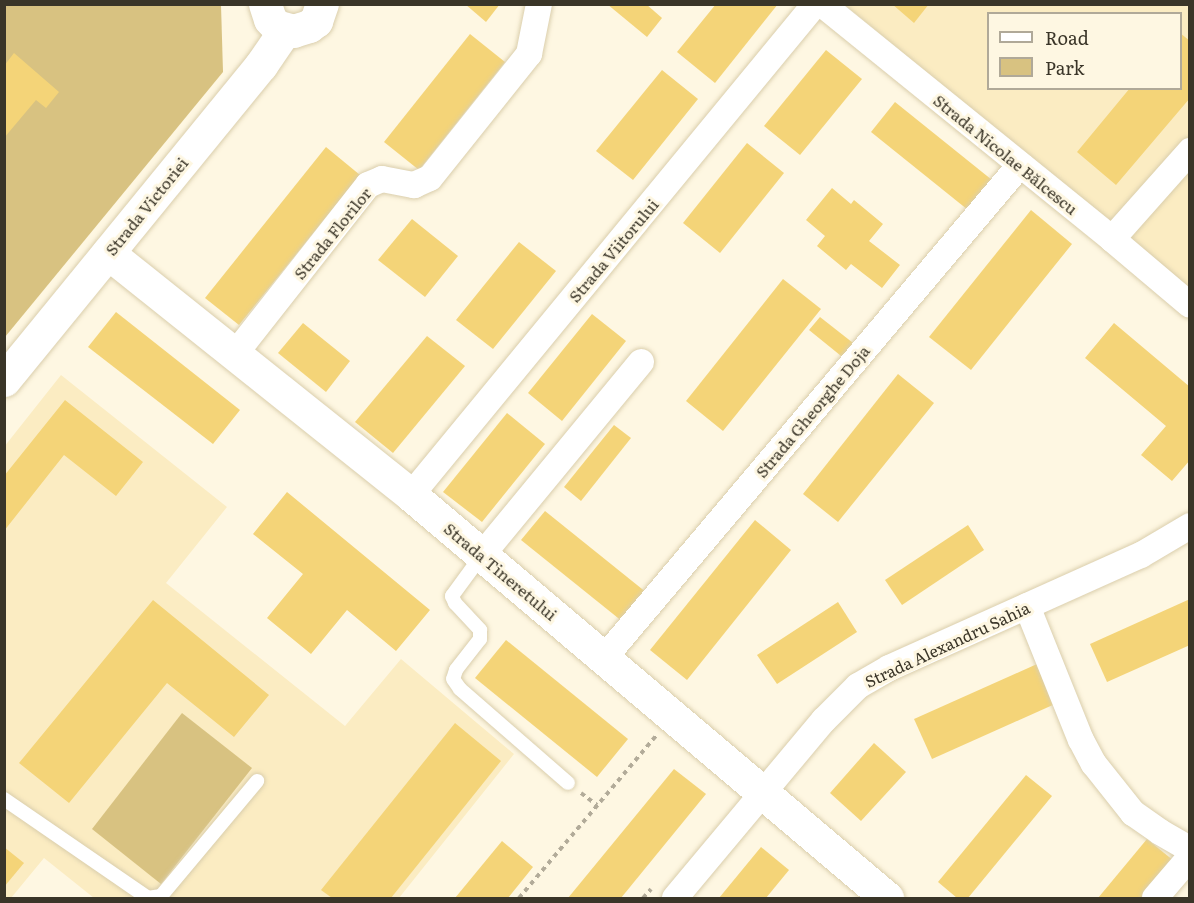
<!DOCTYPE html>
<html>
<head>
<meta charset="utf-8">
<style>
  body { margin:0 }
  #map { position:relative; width:1194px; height:903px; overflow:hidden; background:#fef7e2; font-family:Literata,serif }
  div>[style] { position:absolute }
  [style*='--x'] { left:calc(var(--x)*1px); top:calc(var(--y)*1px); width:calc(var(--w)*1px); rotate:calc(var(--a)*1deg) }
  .built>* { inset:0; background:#fbecc2 }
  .green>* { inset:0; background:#d8c281 }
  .building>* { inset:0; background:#f4d478 }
  .path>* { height:4px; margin-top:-2px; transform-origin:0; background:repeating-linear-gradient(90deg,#b2ab99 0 4.5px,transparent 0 9px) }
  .roads { filter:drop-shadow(0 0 2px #daceac) drop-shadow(0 0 2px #daceac) }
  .service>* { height:14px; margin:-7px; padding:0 7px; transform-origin:7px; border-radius:7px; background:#fff }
  .minor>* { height:26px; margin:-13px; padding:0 13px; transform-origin:13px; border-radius:13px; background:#fff }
  .tertiary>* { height:33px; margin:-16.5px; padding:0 16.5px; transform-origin:16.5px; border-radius:16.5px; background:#fff }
  .secondary>* { height:33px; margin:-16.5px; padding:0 16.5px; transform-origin:16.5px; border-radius:16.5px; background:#fff }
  span { translate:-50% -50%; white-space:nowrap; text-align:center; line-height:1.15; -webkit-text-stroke:6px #fef7e2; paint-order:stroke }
  .street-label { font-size:16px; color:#3a3528 }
  .frame { position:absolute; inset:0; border:6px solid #3a3528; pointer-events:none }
  .legend { position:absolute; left:987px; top:12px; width:195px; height:78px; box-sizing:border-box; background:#fef7e2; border:2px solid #b0a998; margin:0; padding:8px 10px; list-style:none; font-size:18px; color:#3a3528 }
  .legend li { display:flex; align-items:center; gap:12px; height:30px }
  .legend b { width:30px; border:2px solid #b0a998 }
</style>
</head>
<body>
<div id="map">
  <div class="built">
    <div style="clip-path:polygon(evenodd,845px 5px,1189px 5px,1189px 290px,845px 5px,988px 14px,1180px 14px,1180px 88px,988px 88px,988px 14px)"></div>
    <div style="clip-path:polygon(61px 375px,227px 507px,166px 583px,345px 726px,401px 659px,514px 754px,399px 898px,94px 898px,44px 858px,11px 898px,5px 898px,4px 447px)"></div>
  </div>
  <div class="green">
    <div style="clip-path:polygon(4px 5px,221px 5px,223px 72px,5px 337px)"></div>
    <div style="clip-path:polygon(182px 713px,252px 768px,161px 884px,92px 829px)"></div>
  </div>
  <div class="building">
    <div style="clip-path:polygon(465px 4px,500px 4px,486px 22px)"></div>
    <div style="clip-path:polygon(607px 4px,646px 4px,662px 18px,647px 37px)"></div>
    <div style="clip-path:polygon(716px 4px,778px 4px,715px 83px,677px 52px)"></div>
    <div style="clip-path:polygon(892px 4px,929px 4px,914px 23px)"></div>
    <div style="clip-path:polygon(1180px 33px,1190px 41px,1190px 98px,1116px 185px,1077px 152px,1130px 88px,1180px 88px)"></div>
    <div style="clip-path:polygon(470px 34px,505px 62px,419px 170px,384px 142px)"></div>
    <div style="clip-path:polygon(826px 50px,862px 79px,800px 155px,764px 126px)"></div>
    <div style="clip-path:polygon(14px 53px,59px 92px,46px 108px,36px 100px,4px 138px,4px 66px)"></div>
    <div style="clip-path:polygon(662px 70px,698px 99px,633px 180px,596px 151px)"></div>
    <div style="clip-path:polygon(895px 102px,997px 184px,973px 214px,871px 132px)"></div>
    <div style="clip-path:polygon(747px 143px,784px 173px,720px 253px,683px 223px)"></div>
    <div style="clip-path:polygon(326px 147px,360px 175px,239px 325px,205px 298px)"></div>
    <div style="clip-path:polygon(832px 188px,851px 204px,854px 200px,883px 224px,869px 241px,900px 265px,882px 288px,851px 264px,846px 270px,817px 246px,825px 236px,806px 220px)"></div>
    <div style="clip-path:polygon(1031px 210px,1072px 244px,971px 370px,929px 337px)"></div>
    <div style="clip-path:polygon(412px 219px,458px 256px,425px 297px,378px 260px)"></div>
    <div style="clip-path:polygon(519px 242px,556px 271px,493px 349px,456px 320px)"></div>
    <div style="clip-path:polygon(783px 279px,821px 309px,723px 431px,686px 401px)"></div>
    <div style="clip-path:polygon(116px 312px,240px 410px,213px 444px,88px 347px)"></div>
    <div style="clip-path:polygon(592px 314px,626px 341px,562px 421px,528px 393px)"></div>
    <div style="clip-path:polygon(820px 317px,862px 350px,851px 364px,809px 330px)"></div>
    <div style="clip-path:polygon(303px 323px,350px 361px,326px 392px,278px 353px)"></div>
    <div style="clip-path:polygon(1114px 323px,1190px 387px,1190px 460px,1172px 481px,1141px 455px,1166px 426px,1085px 358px)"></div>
    <div style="clip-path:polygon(427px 336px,465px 366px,393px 453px,355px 422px)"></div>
    <div style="clip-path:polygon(898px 374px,934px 403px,838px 522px,803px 494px)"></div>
    <div style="clip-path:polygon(65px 400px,143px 462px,116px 496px,64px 455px,4px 531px,4px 476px)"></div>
    <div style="clip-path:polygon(507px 413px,545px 444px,482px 522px,443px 492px)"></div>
    <div style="clip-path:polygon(614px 425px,631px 438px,581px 501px,564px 487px)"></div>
    <div style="clip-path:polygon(287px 492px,430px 610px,396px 651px,347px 610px,311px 654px,267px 618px,303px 574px,253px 534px)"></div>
    <div style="clip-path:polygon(545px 511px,647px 593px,623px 622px,521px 540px)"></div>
    <div style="clip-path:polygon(755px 520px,791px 550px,687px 680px,650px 650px)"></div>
    <div style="clip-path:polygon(968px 525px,984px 550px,902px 605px,885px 580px)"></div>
    <div style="clip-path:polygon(1190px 599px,1190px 645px,1107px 682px,1090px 644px)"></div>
    <div style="clip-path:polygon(153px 600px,269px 695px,234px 737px,167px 683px,69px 803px,19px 763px)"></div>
    <div style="clip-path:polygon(838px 602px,857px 632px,777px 684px,757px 655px)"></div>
    <div style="clip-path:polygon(506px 640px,628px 739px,597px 777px,475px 678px)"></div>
    <div style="clip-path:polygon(1037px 664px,1055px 704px,932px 759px,914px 719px)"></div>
    <div style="clip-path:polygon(455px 723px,501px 761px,391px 898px,332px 898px,321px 890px)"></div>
    <div style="clip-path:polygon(874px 743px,906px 772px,861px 821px,830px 793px)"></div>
    <div style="clip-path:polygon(674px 769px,706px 794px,621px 898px,568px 898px)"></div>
    <div style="clip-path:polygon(1026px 775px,1052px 796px,968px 898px,957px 898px,938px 882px)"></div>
    <div style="clip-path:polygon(1147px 839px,1174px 861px,1144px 898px,1098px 898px)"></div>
    <div style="clip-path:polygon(502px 841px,533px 867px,508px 898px,455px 898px)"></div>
    <div style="clip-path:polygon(4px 847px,24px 863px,4px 887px)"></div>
    <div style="clip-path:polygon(761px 847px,789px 870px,766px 898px,719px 898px)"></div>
  </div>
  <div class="path">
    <div style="--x:581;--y:793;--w:20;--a:37"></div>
    <div style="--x:519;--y:898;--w:212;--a:-49.8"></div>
    <div style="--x:643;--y:898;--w:12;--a:-48"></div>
  </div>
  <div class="roads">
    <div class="service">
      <div style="--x:482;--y:555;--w:51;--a:126.2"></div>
      <div style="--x:452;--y:596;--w:8;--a:67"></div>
      <div style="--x:455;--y:603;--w:37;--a:47"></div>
      <div style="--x:480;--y:630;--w:9;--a:90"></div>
      <div style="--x:480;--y:639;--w:39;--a:128"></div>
      <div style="--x:456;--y:670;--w:9;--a:108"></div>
      <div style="--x:453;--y:679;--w:12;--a:55"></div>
      <div style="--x:460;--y:689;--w:143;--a:41"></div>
      <div style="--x:4;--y:799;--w:175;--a:34.5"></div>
      <div style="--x:148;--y:898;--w:13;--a:-9"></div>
      <div style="--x:161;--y:896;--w:150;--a:-50.1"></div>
    </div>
    <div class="minor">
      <div style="--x:822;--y:4;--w:373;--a:39"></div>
      <div style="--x:1112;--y:239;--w:102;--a:40.2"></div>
      <div style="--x:1112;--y:239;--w:118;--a:-48.4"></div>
      <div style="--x:235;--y:354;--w:215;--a:-51.8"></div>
      <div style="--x:368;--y:185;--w:15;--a:-23"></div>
      <div style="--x:382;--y:179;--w:33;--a:11"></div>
      <div style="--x:414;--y:185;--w:17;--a:-24"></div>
      <div style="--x:430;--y:178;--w:159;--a:-51.4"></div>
      <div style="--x:529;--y:54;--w:51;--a:-78.7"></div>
      <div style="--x:411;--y:495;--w:636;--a:-50.55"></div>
      <div style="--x:482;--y:555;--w:250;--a:-50.5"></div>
      <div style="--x:1027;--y:606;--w:144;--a:68.1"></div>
      <div style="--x:1081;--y:740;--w:27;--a:62"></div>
      <div style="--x:1094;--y:764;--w:63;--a:51.5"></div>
      <div style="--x:1133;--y:813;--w:33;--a:35"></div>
      <div style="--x:1160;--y:832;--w:34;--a:30"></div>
      <div style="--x:605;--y:657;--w:644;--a:-49.85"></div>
      <div style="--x:675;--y:898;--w:232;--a:-50.1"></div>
      <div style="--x:824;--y:720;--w:48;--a:-45"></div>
      <div style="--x:858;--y:686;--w:36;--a:-30"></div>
      <div style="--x:889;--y:668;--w:276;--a:-24.2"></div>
      <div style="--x:1141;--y:555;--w:57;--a:-30.6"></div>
      <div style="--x:1155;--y:898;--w:54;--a:-49.5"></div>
    </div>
    <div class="tertiary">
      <div style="--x:108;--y:253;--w:388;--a:38.6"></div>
      <div style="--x:411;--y:495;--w:624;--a:40.25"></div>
    </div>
    <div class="secondary">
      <div style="--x:265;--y:4;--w:16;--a:72"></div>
      <div style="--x:270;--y:19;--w:9;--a:49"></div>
      <div style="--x:276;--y:26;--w:18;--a:16"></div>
      <div style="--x:293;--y:31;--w:17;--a:-17"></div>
      <div style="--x:309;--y:26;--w:9;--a:-36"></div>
      <div style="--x:316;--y:21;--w:18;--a:-71"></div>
      <div style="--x:4;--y:380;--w:407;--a:-50.8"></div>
      <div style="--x:261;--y:65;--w:42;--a:-55.6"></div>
    </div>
  </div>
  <div class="street-label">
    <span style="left:1006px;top:154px;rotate:39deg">Strada Nicolae Bălcescu</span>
    <span style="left:146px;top:206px;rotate:-51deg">Strada Victoriei</span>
    <span style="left:332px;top:233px;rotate:-51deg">Strada Florilor</span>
    <span style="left:613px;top:250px;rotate:-50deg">Strada Viitorului</span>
    <span style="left:812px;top:411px;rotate:-50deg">Strada Gheorghe Doja</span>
    <span style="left:501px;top:571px;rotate:40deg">Strada Tineretului</span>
    <span style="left:947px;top:644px;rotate:-25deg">Strada Alexandru Sahia</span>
  </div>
  <div class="frame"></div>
  <ul class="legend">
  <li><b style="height:8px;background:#fff"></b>Road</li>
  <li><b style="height:16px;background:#d8c281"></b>Park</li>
  </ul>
</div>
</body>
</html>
